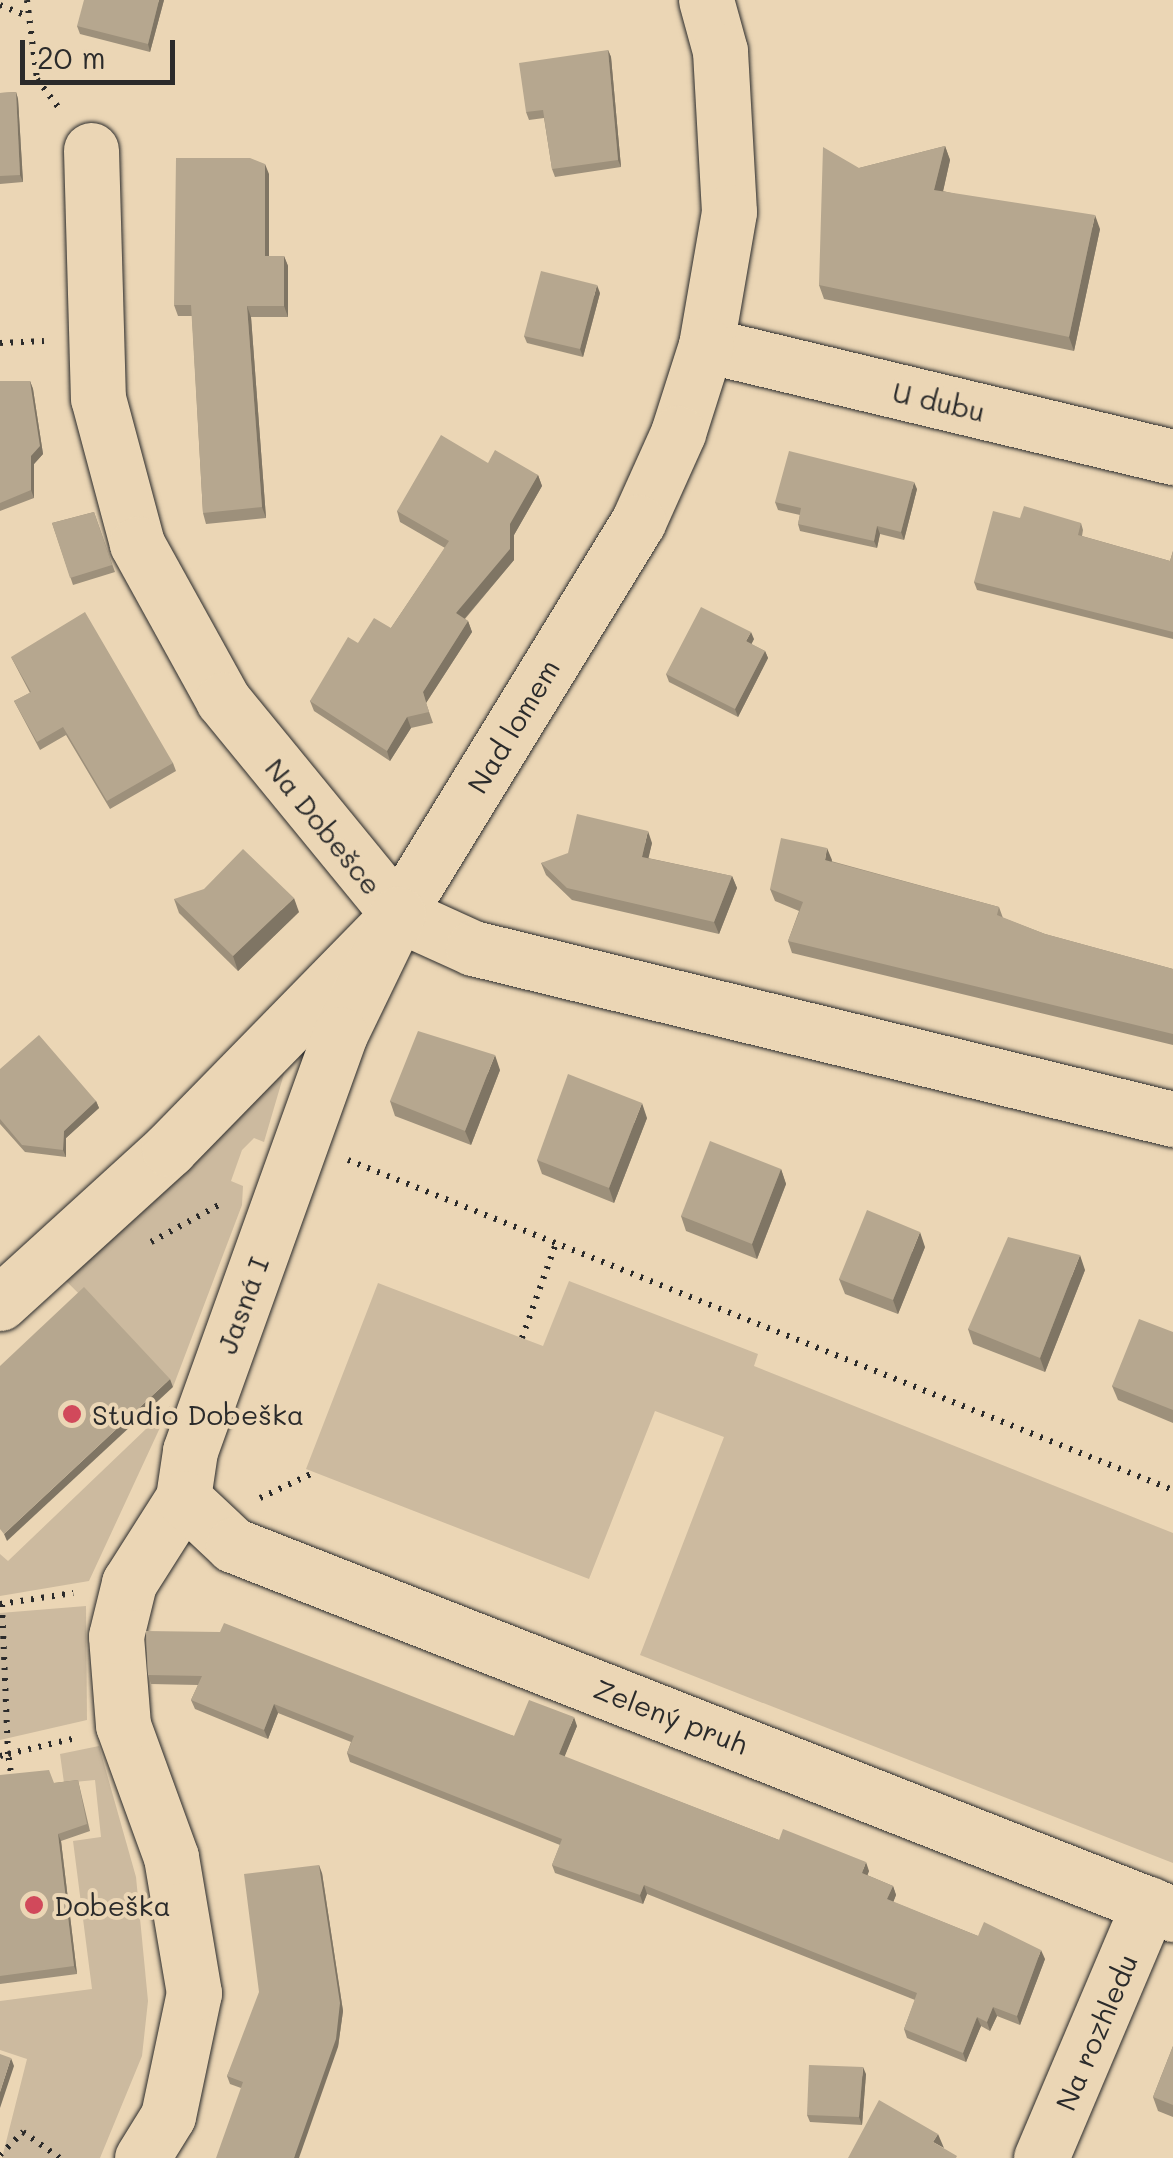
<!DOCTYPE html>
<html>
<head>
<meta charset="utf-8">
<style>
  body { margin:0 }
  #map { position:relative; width:1173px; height:2158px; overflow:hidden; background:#ebd6b5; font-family:Mali,sans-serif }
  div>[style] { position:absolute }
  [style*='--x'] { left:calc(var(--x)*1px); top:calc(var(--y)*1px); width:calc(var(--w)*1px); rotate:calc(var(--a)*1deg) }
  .green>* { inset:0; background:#ccba9f }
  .path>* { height:6px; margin-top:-3px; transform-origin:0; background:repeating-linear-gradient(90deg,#2b2b2b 0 2.5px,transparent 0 10.5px) }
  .roads { filter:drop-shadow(0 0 2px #2b2b2b) drop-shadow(0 0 2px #2b2b2b) }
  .street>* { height:55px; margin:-27.5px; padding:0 27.5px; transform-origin:27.5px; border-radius:27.5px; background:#ebd6b5 }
  .secondary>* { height:55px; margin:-27.5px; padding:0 27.5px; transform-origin:27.5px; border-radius:27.5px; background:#ebd6b5 }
  .wall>* { inset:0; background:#9d907b }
  .shaded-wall>* { inset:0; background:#7f7564 }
  .building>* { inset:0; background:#b6a78f }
  .dots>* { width:28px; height:28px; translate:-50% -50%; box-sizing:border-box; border:5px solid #ebd6b5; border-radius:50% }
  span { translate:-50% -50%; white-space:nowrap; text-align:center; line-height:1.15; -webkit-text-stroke:8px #ebd6b5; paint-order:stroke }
  .street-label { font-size:28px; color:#2b2b2b }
  .poi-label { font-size:28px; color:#2b2b2b }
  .left { translate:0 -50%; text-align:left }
  .scale { position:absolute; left:20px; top:40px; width:155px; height:45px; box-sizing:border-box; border:5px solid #2b2b2b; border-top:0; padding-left:12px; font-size:30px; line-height:35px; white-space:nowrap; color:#2b2b2b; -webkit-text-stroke:8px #ebd6b5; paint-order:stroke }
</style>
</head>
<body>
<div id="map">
  <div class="green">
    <div style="clip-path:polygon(286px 1067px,264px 1142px,254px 1138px,242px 1150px,231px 1181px,243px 1186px,242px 1205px,173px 1387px,61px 1276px)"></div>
    <div style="clip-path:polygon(569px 1281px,758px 1354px,754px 1366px,1173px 1533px,1173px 1863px,640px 1655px,724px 1437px,655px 1411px,589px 1579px,306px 1469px,378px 1283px,543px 1346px)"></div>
    <div style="clip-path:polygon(170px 1406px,89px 1581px,0 1596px,0 1554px,8px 1561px)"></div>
    <div style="clip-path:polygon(86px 1606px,87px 1720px,0 1740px,0 1613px)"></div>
    <div style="clip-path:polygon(99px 1746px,136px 1877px,148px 2001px,142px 2056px,100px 2158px,2px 2158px,27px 2059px,0 2050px,0 2001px,92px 1989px,73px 1841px,101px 1837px,95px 1780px,64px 1783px,60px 1754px)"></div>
  </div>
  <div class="path">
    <div style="--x:27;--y:0;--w:80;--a:82.8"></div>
    <div style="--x:37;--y:79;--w:39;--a:53"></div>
    <div style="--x:0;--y:5;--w:31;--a:22"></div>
    <div style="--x:0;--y:343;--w:44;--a:-2.6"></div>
    <div style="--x:348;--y:1160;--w:889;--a:21.8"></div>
    <div style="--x:151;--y:1242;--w:77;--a:-28.6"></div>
    <div style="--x:522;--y:1338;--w:101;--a:-70.3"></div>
    <div style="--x:260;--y:1498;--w:61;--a:-25.3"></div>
    <div style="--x:0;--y:1604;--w:74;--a:-8.6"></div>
    <div style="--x:0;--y:1756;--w:8;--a:-14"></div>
    <div style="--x:8;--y:1754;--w:150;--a:-92.3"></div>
    <div style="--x:12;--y:1781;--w:27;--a:-98"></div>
    <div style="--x:8;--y:1754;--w:66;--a:-13.2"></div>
    <div style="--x:0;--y:2155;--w:33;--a:-45"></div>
    <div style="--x:23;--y:2132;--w:45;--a:35.1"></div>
  </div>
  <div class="roads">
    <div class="street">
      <div style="--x:91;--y:150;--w:248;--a:88.4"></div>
      <div style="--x:98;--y:398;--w:151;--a:75"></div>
      <div style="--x:137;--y:544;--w:178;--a:61.1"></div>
      <div style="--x:223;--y:700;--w:276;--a:50.7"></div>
      <div style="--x:398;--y:914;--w:82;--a:24.4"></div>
      <div style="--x:473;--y:948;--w:721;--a:13.73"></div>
      <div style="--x:706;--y:345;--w:480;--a:13.5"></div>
      <div style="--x:0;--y:1303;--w:229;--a:-42.3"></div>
      <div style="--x:169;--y:1149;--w:315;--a:-45.6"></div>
      <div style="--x:142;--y:2158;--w:49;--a:-58.2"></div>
      <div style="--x:168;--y:2116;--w:126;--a:-78.1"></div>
      <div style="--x:194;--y:1993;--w:138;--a:-99.6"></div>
      <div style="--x:171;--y:1857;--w:140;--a:-110"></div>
      <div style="--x:123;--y:1725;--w:89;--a:-94.5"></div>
      <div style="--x:116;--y:1636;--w:55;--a:-76.2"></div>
      <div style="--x:129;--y:1583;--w:101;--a:-57.6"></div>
      <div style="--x:1041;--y:2158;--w:276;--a:-67"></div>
    </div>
    <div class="secondary">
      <div style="--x:706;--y:0;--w:53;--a:74.6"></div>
      <div style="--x:720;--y:51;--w:161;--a:86.8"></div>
      <div style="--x:729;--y:212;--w:135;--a:99.8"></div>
      <div style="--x:706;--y:345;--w:92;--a:107.7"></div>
      <div style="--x:678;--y:433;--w:98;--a:114.2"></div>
      <div style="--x:638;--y:522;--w:460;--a:121.5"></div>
      <div style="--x:398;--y:914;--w:133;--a:115.8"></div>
      <div style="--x:340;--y:1034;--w:443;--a:109.8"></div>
      <div style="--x:190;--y:1451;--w:48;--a:98.5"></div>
      <div style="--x:183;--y:1498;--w:69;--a:43.2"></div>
      <div style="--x:233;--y:1545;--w:1010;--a:21.43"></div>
    </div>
  </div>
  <div class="wall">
    <div style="clip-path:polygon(164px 0,150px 52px,80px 34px,77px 26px)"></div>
    <div style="clip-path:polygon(608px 50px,611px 57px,621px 167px,555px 177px,552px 169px,544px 118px,529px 120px,526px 112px)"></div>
    <div style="clip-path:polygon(16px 92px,18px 99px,23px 182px,0 184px,0 93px)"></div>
    <div style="clip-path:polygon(945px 146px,950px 160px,943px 191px,1100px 229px,1074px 351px,824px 299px,819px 285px,859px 168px)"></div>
    <div style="clip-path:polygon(269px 174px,269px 256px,284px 256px,288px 266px,288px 317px,251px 317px,266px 518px,206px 524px,203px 513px,192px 316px,178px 316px,174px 305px)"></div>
    <div style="clip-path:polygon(600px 293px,583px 357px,527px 343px,524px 336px)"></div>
    <div style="clip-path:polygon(0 381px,30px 381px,33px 389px,43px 454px,34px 464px,34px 498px,0 511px)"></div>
    <div style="clip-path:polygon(488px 463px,538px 475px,542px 486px,514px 535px,514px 560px,465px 619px,468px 621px,472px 632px,426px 703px,433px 723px,411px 728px,390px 761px,314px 711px,310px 701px,358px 643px,391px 628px,445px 548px,400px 522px,397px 511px)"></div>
    <div style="clip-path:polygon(917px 489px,904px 540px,880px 534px,877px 548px,800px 531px,798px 524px,800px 515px,778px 510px,775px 502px)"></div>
    <div style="clip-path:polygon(94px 512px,115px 572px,73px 585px,52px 523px)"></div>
    <div style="clip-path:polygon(1020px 518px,1081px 523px,1083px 530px,1082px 536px,1170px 561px,1173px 551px,1173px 639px,977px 590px,974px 582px)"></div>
    <div style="clip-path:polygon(754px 639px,751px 644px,765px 651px,768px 658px,738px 717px,669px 682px,666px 674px)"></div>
    <div style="clip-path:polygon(11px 657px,173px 763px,176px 771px,110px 809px,66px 735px,40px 750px,14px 701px,30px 693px)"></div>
    <div style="clip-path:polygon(652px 843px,648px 858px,732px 876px,737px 888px,719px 934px,572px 900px,546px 875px,541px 863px)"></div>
    <div style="clip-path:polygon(832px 860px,831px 861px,999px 907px,1003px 918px,1045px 934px,1173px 969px,1173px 1045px,792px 953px,788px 941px,799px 911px,775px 901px,770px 889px)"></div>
    <div style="clip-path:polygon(174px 899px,299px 912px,238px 971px,179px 913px)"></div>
    <div style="clip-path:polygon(0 1069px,96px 1101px,99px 1108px,66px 1138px,66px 1157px,25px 1152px,0 1124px)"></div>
    <div style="clip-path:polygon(500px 1070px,471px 1145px,395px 1116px,390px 1101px)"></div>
    <div style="clip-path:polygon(647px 1118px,614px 1203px,542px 1174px,537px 1160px)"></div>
    <div style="clip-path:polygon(781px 1169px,786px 1184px,757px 1259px,686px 1231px,681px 1216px)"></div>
    <div style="clip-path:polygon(925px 1247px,898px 1314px,845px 1294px,839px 1279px)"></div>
    <div style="clip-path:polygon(1085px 1270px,1045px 1372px,973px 1344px,968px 1329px)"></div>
    <div style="clip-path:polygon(1173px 1332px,1173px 1423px,1118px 1400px,1112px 1386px)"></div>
    <div style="clip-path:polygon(146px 1631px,514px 1736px,577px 1726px,564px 1757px,779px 1840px,869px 1871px,867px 1875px,893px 1886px,896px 1895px,893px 1902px,978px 1936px,1045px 1959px,1020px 2025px,997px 2016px,990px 2031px,981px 2026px,966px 2062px,907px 2038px,904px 2029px,915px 2000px,647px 1894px,643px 1904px,555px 1873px,552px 1865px,560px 1845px,350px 1762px,347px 1753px,351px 1742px,278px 1713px,268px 1739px,195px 1709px,191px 1700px,198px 1685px,151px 1684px,148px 1675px)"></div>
    <div style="clip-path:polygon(0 1775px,54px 1783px,78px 1780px,90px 1831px,61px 1841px,77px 1974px,0 1984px)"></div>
    <div style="clip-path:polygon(322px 1873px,343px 2011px,338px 2047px,241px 2088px,230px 2084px,227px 2076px)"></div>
    <div style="clip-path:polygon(1173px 2046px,1173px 2117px,1158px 2111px,1153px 2097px)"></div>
    <div style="clip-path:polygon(866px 2074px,862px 2125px,810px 2122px,807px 2115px)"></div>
  </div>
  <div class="shaded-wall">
    <div style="clip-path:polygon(159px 0,164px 0,150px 52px,148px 44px)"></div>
    <div style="clip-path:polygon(608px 50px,611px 57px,621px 167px,618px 160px)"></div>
    <div style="clip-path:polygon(16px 92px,18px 99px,23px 182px,20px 175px)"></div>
    <div style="clip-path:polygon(945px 146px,950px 160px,940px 205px,934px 190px)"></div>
    <div style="clip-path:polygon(265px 164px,269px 174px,269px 266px,265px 256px)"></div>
    <div style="clip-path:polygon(1095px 215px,1100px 229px,1074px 351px,1069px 337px)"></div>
    <div style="clip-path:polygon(284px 256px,288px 266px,288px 317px,284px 306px)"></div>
    <div style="clip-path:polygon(597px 285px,600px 293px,583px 357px,580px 349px)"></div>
    <div style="clip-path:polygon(247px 306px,251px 317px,266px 518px,262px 507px)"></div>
    <div style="clip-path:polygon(30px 381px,33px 389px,43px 454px,34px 464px,34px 498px,31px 490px)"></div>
    <div style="clip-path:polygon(538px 475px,542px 486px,514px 535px,514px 560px,460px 624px,456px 613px)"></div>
    <div style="clip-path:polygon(914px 482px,917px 489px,904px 540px,901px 532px)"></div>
    <div style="clip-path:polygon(877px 526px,880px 534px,877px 548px,874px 541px)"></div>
    <div style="clip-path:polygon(468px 621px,472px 632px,426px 703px,423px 692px)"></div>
    <div style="clip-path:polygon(751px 632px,754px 639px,749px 649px,746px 641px)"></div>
    <div style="clip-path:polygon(765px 651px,768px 658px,738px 717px,735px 709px)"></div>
    <div style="clip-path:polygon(407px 717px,411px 728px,390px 761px,387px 751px)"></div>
    <div style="clip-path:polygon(648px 831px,652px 843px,646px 869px,642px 857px)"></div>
    <div style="clip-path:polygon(827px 848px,832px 860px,829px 872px,825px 860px)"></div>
    <div style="clip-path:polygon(732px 876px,737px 888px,719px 934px,714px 922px)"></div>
    <div style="clip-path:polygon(294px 898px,299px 912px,238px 971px,233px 956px)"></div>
    <div style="clip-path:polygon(495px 1055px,500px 1070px,471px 1145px,465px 1131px)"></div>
    <div style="clip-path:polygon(96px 1101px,99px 1108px,66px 1138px,66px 1157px,63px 1150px,64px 1131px)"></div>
    <div style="clip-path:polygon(642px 1103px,647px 1118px,614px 1203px,609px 1188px)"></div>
    <div style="clip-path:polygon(781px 1169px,786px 1184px,757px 1259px,752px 1244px)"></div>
    <div style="clip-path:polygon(920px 1232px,925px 1247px,898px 1314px,893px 1300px)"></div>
    <div style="clip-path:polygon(1080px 1255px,1085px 1270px,1045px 1372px,1040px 1358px)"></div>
    <div style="clip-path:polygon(170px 1379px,173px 1387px,7px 1541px,4px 1534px)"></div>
    <div style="clip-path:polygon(274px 1704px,278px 1713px,268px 1739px,264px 1730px)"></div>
    <div style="clip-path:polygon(574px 1717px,577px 1726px,562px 1763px,559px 1754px)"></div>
    <div style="clip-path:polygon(58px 1834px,61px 1841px,77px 1974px,74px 1966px)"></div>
    <div style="clip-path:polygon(866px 1862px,869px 1871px,865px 1882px,862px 1873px)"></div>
    <div style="clip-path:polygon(319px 1865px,322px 1873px,343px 2011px,338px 2047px,299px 2158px,294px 2158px)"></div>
    <div style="clip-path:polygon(644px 1885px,647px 1894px,643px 1904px,640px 1895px)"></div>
    <div style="clip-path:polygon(893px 1886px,896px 1895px,891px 1908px,887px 1899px)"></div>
    <div style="clip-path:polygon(1041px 1950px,1045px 1959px,1020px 2025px,1017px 2016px)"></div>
    <div style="clip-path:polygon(993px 2007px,997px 2016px,990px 2031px,987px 2022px)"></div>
    <div style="clip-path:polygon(977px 2017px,981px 2026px,966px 2062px,963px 2053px)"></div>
    <div style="clip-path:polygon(11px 2058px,14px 2066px,0 2108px,0 2092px)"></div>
    <div style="clip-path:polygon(863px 2067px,866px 2074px,862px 2125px,859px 2117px)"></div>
    <div style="clip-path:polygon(938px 2134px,944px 2148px,933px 2142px)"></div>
  </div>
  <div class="building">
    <div style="clip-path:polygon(84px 0,159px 0,148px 44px,77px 26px)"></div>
    <div style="clip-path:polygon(608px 50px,618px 160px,552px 169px,543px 110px,526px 112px,519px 63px)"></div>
    <div style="clip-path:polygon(16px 92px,20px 175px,0 176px,0 93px)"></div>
    <div style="clip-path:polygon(945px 146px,934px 190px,1095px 215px,1069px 337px,819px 285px,823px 147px,859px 168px)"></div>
    <div style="clip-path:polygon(176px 158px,250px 158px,265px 164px,265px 256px,284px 256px,284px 306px,247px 306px,262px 507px,203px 513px,191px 305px,174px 305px)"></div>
    <div style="clip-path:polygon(541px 271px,597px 285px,580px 349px,524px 336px)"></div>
    <div style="clip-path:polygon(0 381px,30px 381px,40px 446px,31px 456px,31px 490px,0 503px)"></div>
    <div style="clip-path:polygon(441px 435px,488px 463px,495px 450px,538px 475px,510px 524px,510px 549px,456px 613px,468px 621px,423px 692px,429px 712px,407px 717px,387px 751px,310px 701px,348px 637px,358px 643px,374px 618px,391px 628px,449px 541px,397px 511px)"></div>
    <div style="clip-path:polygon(789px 451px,914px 482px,901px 532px,877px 526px,874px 541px,798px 524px,801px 508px,775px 502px)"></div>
    <div style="clip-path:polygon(1024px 506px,1081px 523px,1078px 535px,1170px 561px,1173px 551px,1173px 632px,974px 582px,993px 511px,1020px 518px)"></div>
    <div style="clip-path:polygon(94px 512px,112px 565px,70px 578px,52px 523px)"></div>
    <div style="clip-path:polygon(701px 607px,751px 632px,746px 641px,765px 651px,735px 709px,666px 674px)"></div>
    <div style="clip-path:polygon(85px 612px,173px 763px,107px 801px,63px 727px,37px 742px,14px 701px,31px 692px,11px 657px)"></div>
    <div style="clip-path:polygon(577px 814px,648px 831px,642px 857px,732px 876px,714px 922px,567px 888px,541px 863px,568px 853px)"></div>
    <div style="clip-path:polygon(781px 838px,827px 848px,825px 860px,999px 907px,997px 915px,1045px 934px,1173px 969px,1173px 1034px,788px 941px,803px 902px,770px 889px)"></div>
    <div style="clip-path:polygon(243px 849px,294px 898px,233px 956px,174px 899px,204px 889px)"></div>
    <div style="clip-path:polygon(418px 1031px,495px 1055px,465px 1131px,390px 1101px)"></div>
    <div style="clip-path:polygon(39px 1035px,96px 1101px,64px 1131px,63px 1150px,22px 1145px,0 1119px,0 1069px)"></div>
    <div style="clip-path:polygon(568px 1074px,642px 1103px,609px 1188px,537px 1160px)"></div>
    <div style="clip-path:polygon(710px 1141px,781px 1169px,752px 1244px,681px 1216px)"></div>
    <div style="clip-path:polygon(867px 1210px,920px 1232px,893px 1300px,839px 1279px)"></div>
    <div style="clip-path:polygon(1008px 1237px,1080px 1255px,1040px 1358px,968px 1329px)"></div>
    <div style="clip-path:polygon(84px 1287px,170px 1379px,4px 1534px,0 1529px,0 1366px)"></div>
    <div style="clip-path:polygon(1139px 1319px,1173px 1332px,1173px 1410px,1112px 1386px)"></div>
    <div style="clip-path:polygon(224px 1623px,514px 1736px,529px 1700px,574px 1717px,559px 1754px,779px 1840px,783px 1829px,866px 1862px,862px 1873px,893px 1886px,887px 1899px,978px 1936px,984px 1922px,1041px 1950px,1017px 2016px,993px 2007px,987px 2022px,977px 2017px,963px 2053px,904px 2029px,917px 1993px,644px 1885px,640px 1895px,552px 1865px,562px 1839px,347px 1753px,354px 1736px,274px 1704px,264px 1730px,191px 1700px,202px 1676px,148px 1675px,146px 1631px,220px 1632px)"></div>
    <div style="clip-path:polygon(49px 1770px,54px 1783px,78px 1780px,87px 1824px,58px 1834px,74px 1966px,0 1976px,0 1775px)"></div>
    <div style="clip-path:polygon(319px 1865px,340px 2003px,336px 2039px,294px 2158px,216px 2158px,243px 2082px,227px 2076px,259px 1992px,244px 1874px)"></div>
    <div style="clip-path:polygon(1173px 2046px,1173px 2105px,1153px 2097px)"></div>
    <div style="clip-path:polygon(0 2054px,11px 2058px,0 2092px)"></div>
    <div style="clip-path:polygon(809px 2065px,863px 2067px,859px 2117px,807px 2115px)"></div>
    <div style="clip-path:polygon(879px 2100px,938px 2134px,933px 2142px,957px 2156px,956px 2158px,848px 2158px)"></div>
  </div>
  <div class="dots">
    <div style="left:72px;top:1414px;background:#d1495b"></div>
    <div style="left:34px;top:1905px;background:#d1495b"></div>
  </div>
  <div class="street-label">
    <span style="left:939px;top:401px;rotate:13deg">U dubu</span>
    <span style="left:513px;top:726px;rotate:-59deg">Nad lomem</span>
    <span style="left:324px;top:826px;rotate:51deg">Na Dobešce</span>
    <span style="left:242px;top:1305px;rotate:-70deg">Jasná I</span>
    <span style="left:671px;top:1716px;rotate:21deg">Zelený pruh</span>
    <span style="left:1096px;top:2032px;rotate:-67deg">Na rozhledu</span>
  </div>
  <div class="poi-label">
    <span class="left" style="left:92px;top:1414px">Studio Dobeška</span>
    <span class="left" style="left:54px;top:1905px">Dobeška</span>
  </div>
  <div class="scale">20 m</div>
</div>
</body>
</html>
